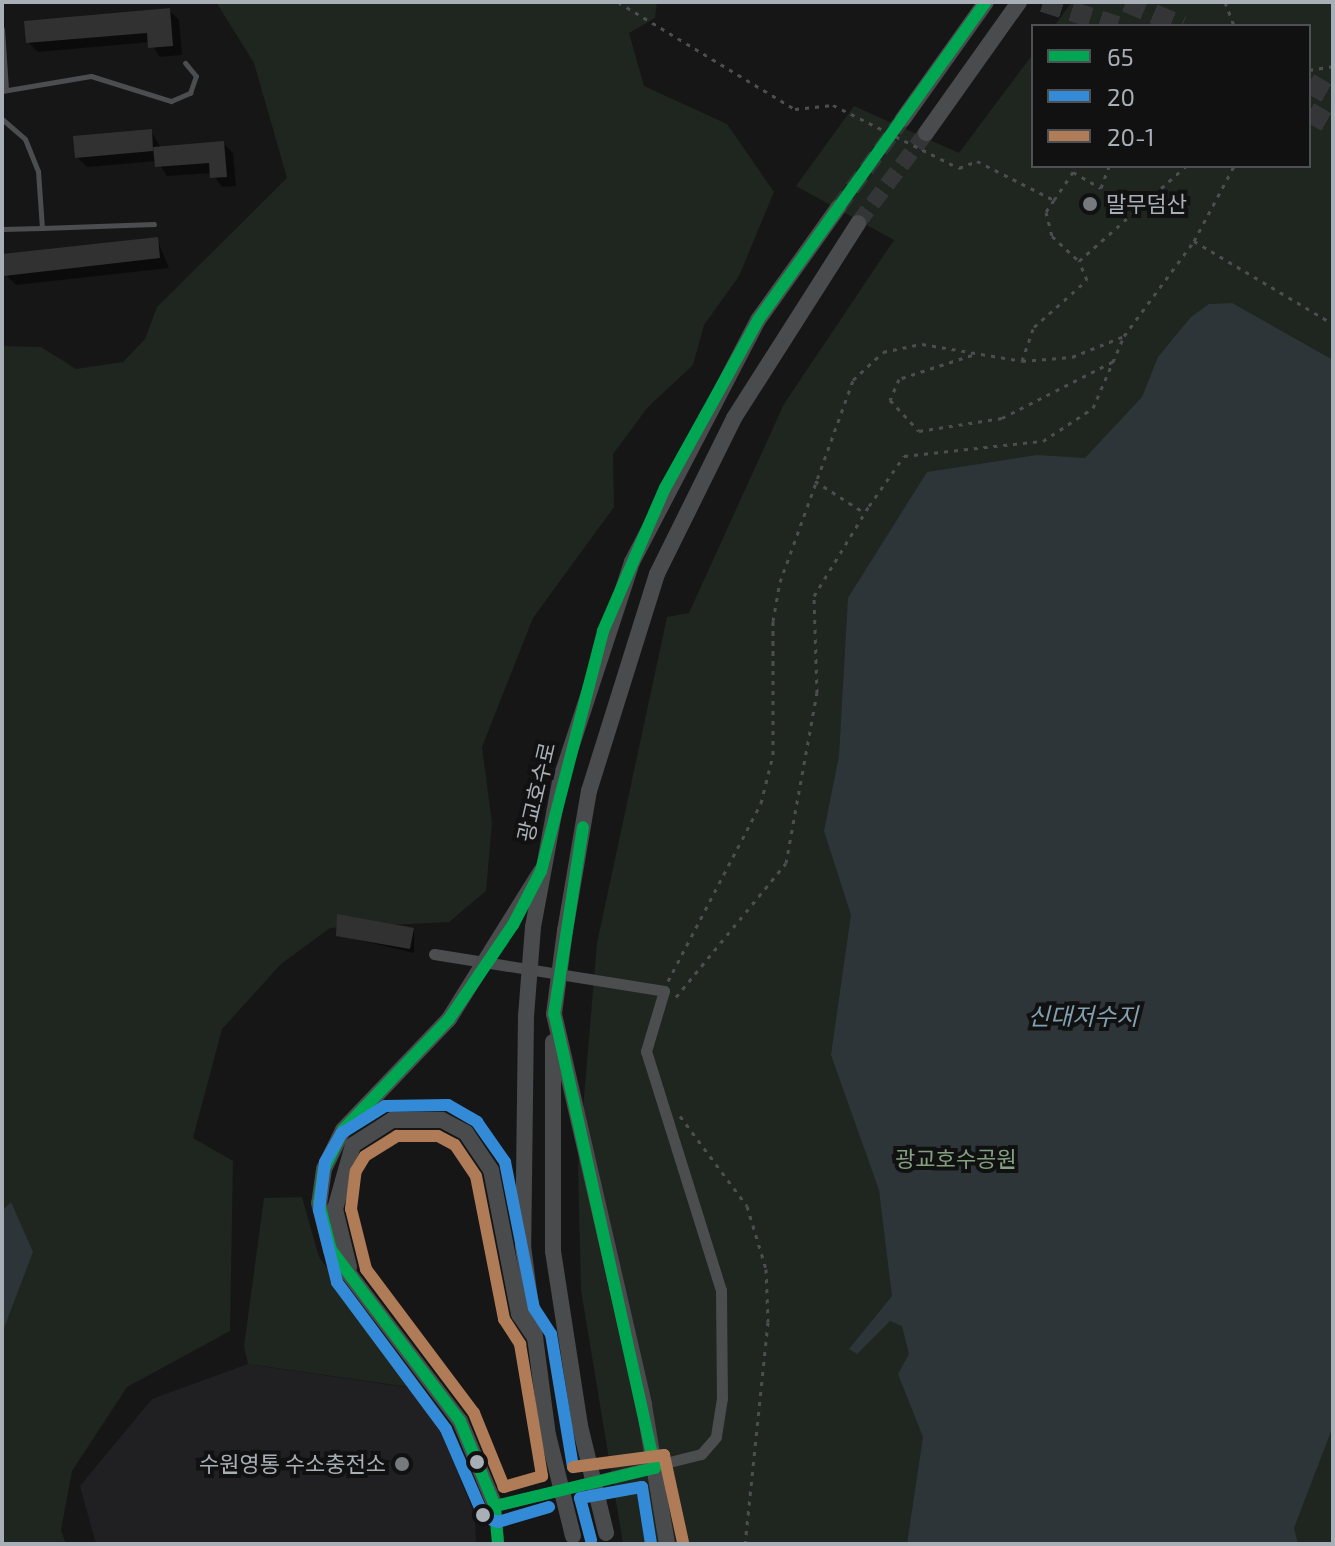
<!DOCTYPE html>
<html>
<head>
<meta charset="utf-8">
<style>
  body { margin:0 }
  #map { position:relative; width:1335px; height:1546px; overflow:hidden; background:#161617; font-family:"Exo 2","Noto Sans KR",sans-serif }
  div>[style] { position:absolute }
  [style*='--x'] { left:calc(var(--x)*1px); top:calc(var(--y)*1px); width:calc(var(--w)*1px); rotate:calc(var(--a)*1deg) }
  .built>* { inset:0; background:#202022 }
  .green>* { inset:0; background:#1f251f }
  .water>* { inset:0; background:#2d3539 }
  .shadow>* { inset:0; background:#0007 }
  .building>* { inset:0; background:#313132 }
  .secondary-tunnel>* { height:16px; margin-top:-8px; transform-origin:0; background:repeating-linear-gradient(90deg,#333537 0 16px,transparent 0 24px) }
  .highway-tunnel>* { height:20px; margin-top:-10px; transform-origin:0; background:repeating-linear-gradient(90deg,#333537 0 20px,transparent 0 30px) }
  .path>* { height:3px; margin-top:-1.5px; transform-origin:0; background:repeating-linear-gradient(90deg,#4c4e50 0 4px,transparent 0 10px) }
  .lane>* { height:5px; margin:-2.5px; padding:0 2.5px; transform-origin:2.5px; border-radius:2.5px; background:#4b4d4f }
  .street>* { height:11px; margin:-5.5px; padding:0 5.5px; transform-origin:5.5px; border-radius:5.5px; background:#4b4d4f }
  .secondary>* { height:16px; margin:-8px; padding:0 8px; transform-origin:8px; border-radius:8px; background:#4a4b4d }
  .secondary-bridge>* { height:16px; margin:-8px; padding:0 8px; transform-origin:8px; border-radius:8px; background:#4a4b4d }
  .bus-1>* { height:12px; margin:-6px; padding:0 6px; transform-origin:6px; border-radius:6px; background:#00a651 }
  .bus-2>* { height:12px; margin:-6px; padding:0 6px; transform-origin:6px; border-radius:6px; background:#338bd7 }
  .bus-3>* { height:12px; margin:-6px; padding:0 6px; transform-origin:6px; border-radius:6px; background:#b07c57 }
  .dots>* { width:22px; height:22px; translate:-50% -50%; box-sizing:border-box; border:4px solid #111112; border-radius:50% }
  span { translate:-50% -50%; white-space:nowrap; text-align:center; line-height:1.15; -webkit-text-stroke:8px #111112; paint-order:stroke }
  .poi-label { font-size:22px; color:#a9afb6 }
  .left { translate:0 -50%; text-align:left }
  .right { translate:-100% -50%; text-align:right }
  .street-label { font-size:22px; color:#a9afb6 }
  .park-label { font-size:22px; color:#83a081 }
  .water-label { font-size:24px; color:#82a0af; font-style:italic }
  .frame { position:absolute; inset:0; border:4px solid #a9afb6; pointer-events:none }
  .legend { position:absolute; left:1031px; top:24px; width:280px; height:144px; box-sizing:border-box; background:#111112; border:2px solid #4e5054; margin:0; padding:10px 14px; list-style:none; font-size:24px; color:#a9afb6 }
  .legend li { display:flex; align-items:center; gap:16px; height:40px }
  .legend b { width:40px; border:2px solid #4e5054 }
</style>
</head>
<body>
<div id="map">
  <div class="built">
    <div style="clip-path:polygon(248px 1364px,425px 1390px,475px 1516px,476px 1544px,96px 1544px,80px 1486px,152px 1399px)"></div>
  </div>
  <div class="green">
    <div style="clip-path:polygon(216px 2px,657px 2px,655px 18px,629px 33px,644px 86px,727px 124px,774px 192px,739px 276px,704px 325px,693px 365px,648px 407px,613px 454px,614px 507px,533px 618px,482px 747px,492px 823px,486px 891px,449px 922px,330px 928px,281px 964px,222px 1029px,193px 1138px,233px 1161px,230px 1331px,127px 1387px,72px 1471px,61px 1530px,66px 1544px,2px 1544px,2px 346px,41px 347px,76px 369px,123px 362px,145px 339px,157px 307px,287px 178px,254px 63px)"></div>
    <div style="clip-path:polygon(1072px 2px,1333px 2px,1333px 1544px,623px 1544px,581px 1290px,578px 1168px,597px 943px,667px 617px,689px 613px,784px 404px,894px 240px,796px 186px,854px 106px,959px 153px,1033px 54px,1033px 166px,1309px 166px,1309px 26px,1054px 26px)"></div>
    <div style="clip-path:polygon(302px 1197px,319px 1257px,415px 1388px,248px 1364px,244px 1346px,264px 1198px)"></div>
  </div>
  <div class="water">
    <div style="clip-path:polygon(1232px 303px,1333px 360px,1333px 1426px,1294px 1528px,1298px 1544px,907px 1544px,923px 1437px,898px 1374px,909px 1354px,902px 1326px,890px 1321px,857px 1354px,849px 1349px,892px 1296px,879px 1190px,831px 1055px,851px 915px,824px 831px,839px 756px,848px 598px,927px 472px,1037px 455px,1085px 458px,1142px 397px,1158px 357px,1191px 317px,1209px 304px)"></div>
    <div style="clip-path:polygon(11px 1202px,33px 1252px,2px 1333px,2px 1211px)"></div>
  </div>
  <div class="shadow">
    <div style="clip-path:polygon(169px 10px,179px 20px,182px 55px,160px 57px,150px 42px,38px 52px,28px 42px)"></div>
    <div style="clip-path:polygon(151px 131px,161px 148px,223px 143px,233px 153px,236px 186px,222px 187px,212px 173px,167px 176px,157px 161px,87px 167px,77px 157px)"></div>
    <div style="clip-path:polygon(157px 239px,169px 268px,16px 285px,6px 275px)"></div>
    <div style="clip-path:polygon(414px 930px,414px 953px,338px 935px)"></div>
  </div>
  <div class="building">
    <div style="clip-path:polygon(170px 8px,173px 46px,148px 48px,147px 33px,26px 43px,24px 21px)"></div>
    <div style="clip-path:polygon(152px 129px,153px 151px,75px 158px,73px 136px)"></div>
    <div style="clip-path:polygon(224px 141px,227px 177px,210px 178px,209px 163px,155px 167px,153px 147px)"></div>
    <div style="clip-path:polygon(158px 237px,160px 258px,4px 276px,2px 254px)"></div>
    <div style="clip-path:polygon(337px 914px,414px 928px,410px 949px,336px 936px)"></div>
  </div>
  <div class="secondary-tunnel">
    <div style="--x:838;--y:208;--w:110;--a:-53.9"></div>
    <div style="--x:858;--y:223;--w:113;--a:-52.9"></div>
  </div>
  <div class="highway-tunnel">
    <div style="--x:1043;--y:2;--w:78;--a:18"></div>
    <div style="--x:1126;--y:2;--w:61;--a:23.2"></div>
    <div style="--x:1309;--y:83;--w:28;--a:30"></div>
    <div style="--x:1309;--y:112;--w:28;--a:30"></div>
  </div>
  <div class="path">
    <div style="--x:618;--y:2;--w:207;--a:31.2"></div>
    <div style="--x:795;--y:109;--w:38;--a:-6"></div>
    <div style="--x:833;--y:105;--w:141;--a:26.6"></div>
    <div style="--x:959;--y:168;--w:19;--a:-21"></div>
    <div style="--x:977;--y:161;--w:86;--a:26.9"></div>
    <div style="--x:1054;--y:200;--w:14;--a:124"></div>
    <div style="--x:1046;--y:212;--w:25;--a:76"></div>
    <div style="--x:1052;--y:236;--w:37;--a:43"></div>
    <div style="--x:1079;--y:261;--w:143;--a:-41.6"></div>
    <div style="--x:1225;--y:2;--w:26;--a:69"></div>
    <div style="--x:1309;--y:70;--w:24;--a:-9"></div>
    <div style="--x:1073;--y:172;--w:32;--a:30"></div>
    <div style="--x:1101;--y:188;--w:23;--a:-70"></div>
    <div style="--x:1054;--y:200;--w:41;--a:-55.9"></div>
    <div style="--x:1194;--y:241;--w:162;--a:30.8"></div>
    <div style="--x:972;--y:355;--w:77;--a:161.8"></div>
    <div style="--x:899;--y:379;--w:23;--a:113"></div>
    <div style="--x:890;--y:400;--w:42;--a:46.9"></div>
    <div style="--x:919;--y:431;--w:84;--a:-8.9"></div>
    <div style="--x:1002;--y:418;--w:126;--a:-27"></div>
    <div style="--x:1022;--y:361;--w:36;--a:-71"></div>
    <div style="--x:1034;--y:327;--w:71;--a:-41.6"></div>
    <div style="--x:1087;--y:280;--w:21;--a:-113"></div>
    <div style="--x:815;--y:481;--w:59;--a:32.6"></div>
    <div style="--x:668;--y:981;--w:201;--a:-62.4"></div>
    <div style="--x:761;--y:803;--w:49;--a:-76"></div>
    <div style="--x:773;--y:755;--w:134;--a:-90"></div>
    <div style="--x:773;--y:621;--w:40;--a:-80"></div>
    <div style="--x:780;--y:582;--w:215;--a:-70.1"></div>
    <div style="--x:853;--y:380;--w:41;--a:-43"></div>
    <div style="--x:883;--y:352;--w:40;--a:-12"></div>
    <div style="--x:922;--y:344;--w:101;--a:9.6"></div>
    <div style="--x:1022;--y:361;--w:50;--a:-4.6"></div>
    <div style="--x:1072;--y:357;--w:56;--a:-22"></div>
    <div style="--x:1124;--y:336;--w:118;--a:-53.6"></div>
    <div style="--x:1194;--y:241;--w:85;--a:-61.9"></div>
    <div style="--x:676;--y:997;--w:173;--a:-50.6"></div>
    <div style="--x:786;--y:863;--w:173;--a:-79.7"></div>
    <div style="--x:817;--y:693;--w:97;--a:-91.8"></div>
    <div style="--x:814;--y:596;--w:105;--a:-58.6"></div>
    <div style="--x:869;--y:506;--w:61;--a:-55"></div>
    <div style="--x:904;--y:456;--w:140;--a:-6.2"></div>
    <div style="--x:1043;--y:441;--w:60;--a:-33.4"></div>
    <div style="--x:1093;--y:408;--w:78;--a:-66.7"></div>
    <div style="--x:680;--y:1116;--w:112;--a:53.3"></div>
    <div style="--x:747;--y:1206;--w:66;--a:73.2"></div>
    <div style="--x:766;--y:1269;--w:53;--a:87.8"></div>
    <div style="--x:768;--y:1322;--w:223;--a:95.9"></div>
  </div>
  <div class="lane">
    <div style="--x:2;--y:29;--w:61;--a:86.2"></div>
    <div style="--x:2;--y:91;--w:90;--a:-9.6"></div>
    <div style="--x:91;--y:76;--w:84;--a:17.4"></div>
    <div style="--x:171;--y:101;--w:21;--a:-23"></div>
    <div style="--x:190;--y:93;--w:18;--a:-71"></div>
    <div style="--x:196;--y:76;--w:17;--a:-130"></div>
    <div style="--x:2;--y:119;--w:30;--a:41"></div>
    <div style="--x:25;--y:139;--w:35;--a:68"></div>
    <div style="--x:38;--y:171;--w:57;--a:86"></div>
    <div style="--x:42;--y:228;--w:112;--a:-2"></div>
    <div style="--x:2;--y:229;--w:40;--a:-1.4"></div>
  </div>
  <div class="street">
    <div style="--x:434;--y:954;--w:233;--a:9.1"></div>
    <div style="--x:664;--y:991;--w:63;--a:106.7"></div>
    <div style="--x:646;--y:1051;--w:250;--a:72.6"></div>
    <div style="--x:721;--y:1290;--w:108;--a:89.5"></div>
    <div style="--x:722;--y:1398;--w:39;--a:99"></div>
    <div style="--x:716;--y:1437;--w:23;--a:131"></div>
    <div style="--x:701;--y:1454;--w:212;--a:165.8"></div>
    <div style="--x:495;--y:1506;--w:38;--a:85"></div>
  </div>
  <div class="secondary">
    <div style="--x:903;--y:119;--w:143;--a:-54.6"></div>
    <div style="--x:926;--y:133;--w:161;--a:-54.6"></div>
    <div style="--x:533;--y:927;--w:148;--a:-79.5"></div>
    <div style="--x:560;--y:781;--w:231;--a:-71.8"></div>
    <div style="--x:632;--y:562;--w:273;--a:-62.5"></div>
    <div style="--x:758;--y:320;--w:138;--a:-54.5"></div>
    <div style="--x:565;--y:931;--w:142;--a:-80.3"></div>
    <div style="--x:589;--y:791;--w:227;--a:-72.6"></div>
    <div style="--x:657;--y:574;--w:174;--a:-63.7"></div>
    <div style="--x:734;--y:418;--w:231;--a:-57.5"></div>
    <div style="--x:554;--y:1014;--w:401;--a:77"></div>
    <div style="--x:644;--y:1405;--w:141;--a:80.6"></div>
    <div style="--x:526;--y:1016;--w:230;--a:90.7"></div>
    <div style="--x:523;--y:1246;--w:191;--a:82.5"></div>
    <div style="--x:449;--y:1019;--w:153;--a:133.7"></div>
    <div style="--x:343;--y:1130;--w:43;--a:116"></div>
    <div style="--x:324;--y:1169;--w:34;--a:98"></div>
    <div style="--x:319;--y:1203;--w:49;--a:75.7"></div>
    <div style="--x:331;--y:1250;--w:214;--a:53"></div>
    <div style="--x:460;--y:1421;--w:92;--a:67.6"></div>
    <div style="--x:553;--y:1042;--w:209;--a:90"></div>
    <div style="--x:553;--y:1251;--w:177;--a:81.2"></div>
    <div style="--x:349;--y:1267;--w:60;--a:-103.6"></div>
    <div style="--x:335;--y:1209;--w:66;--a:-74.3"></div>
    <div style="--x:353;--y:1145;--w:46;--a:-32.7"></div>
    <div style="--x:392;--y:1120;--w:50;--a:0"></div>
    <div style="--x:442;--y:1120;--w:27;--a:28"></div>
    <div style="--x:466;--y:1133;--w:45;--a:56"></div>
    <div style="--x:491;--y:1170;--w:147;--a:79"></div>
    <div style="--x:519;--y:1314;--w:29;--a:56"></div>
  </div>
  <div class="secondary-bridge">
    <div style="--x:554;--y:1014;--w:84;--a:-82.5"></div>
    <div style="--x:526;--y:1016;--w:89;--a:-85.5"></div>
    <div style="--x:449;--y:1019;--w:174;--a:-58.1"></div>
    <div style="--x:580;--y:1426;--w:110;--a:76.3"></div>
    <div style="--x:548;--y:1435;--w:104;--a:76.1"></div>
  </div>
  <div class="bus-1">
    <div style="--x:495;--y:1506;--w:164;--a:-13.4"></div>
    <div style="--x:655;--y:1468;--w:465;--a:-102.5"></div>
    <div style="--x:554;--y:1014;--w:189;--a:-81.2"></div>
    <div style="--x:498;--y:1544;--w:38;--a:-95"></div>
    <div style="--x:495;--y:1506;--w:92;--a:-112.4"></div>
    <div style="--x:460;--y:1421;--w:214;--a:-127"></div>
    <div style="--x:331;--y:1250;--w:49;--a:-104.3"></div>
    <div style="--x:319;--y:1203;--w:34;--a:-82"></div>
    <div style="--x:324;--y:1169;--w:43;--a:-64"></div>
    <div style="--x:343;--y:1130;--w:153;--a:-46.3"></div>
    <div style="--x:449;--y:1019;--w:114;--a:-55.8"></div>
    <div style="--x:513;--y:925;--w:61;--a:-62.6"></div>
    <div style="--x:541;--y:871;--w:248;--a:-75.5"></div>
    <div style="--x:603;--y:631;--w:156;--a:-66.6"></div>
    <div style="--x:665;--y:488;--w:192;--a:-61"></div>
    <div style="--x:758;--y:320;--w:391;--a:-54.4"></div>
  </div>
  <div class="bus-2">
    <div style="--x:549;--y:1507;--w:53;--a:163.6"></div>
    <div style="--x:498;--y:1522;--w:15;--a:-160"></div>
    <div style="--x:484;--y:1517;--w:96;--a:-113.4"></div>
    <div style="--x:446;--y:1429;--w:183;--a:-126.6"></div>
    <div style="--x:337;--y:1282;--w:74;--a:-104"></div>
    <div style="--x:319;--y:1210;--w:48;--a:-82.9"></div>
    <div style="--x:325;--y:1162;--w:34;--a:-60"></div>
    <div style="--x:342;--y:1133;--w:51;--a:-32.1"></div>
    <div style="--x:385;--y:1106;--w:63;--a:-0.9"></div>
    <div style="--x:448;--y:1105;--w:34;--a:30"></div>
    <div style="--x:477;--y:1122;--w:49;--a:55"></div>
    <div style="--x:505;--y:1162;--w:149;--a:78.8"></div>
    <div style="--x:534;--y:1308;--w:31;--a:57"></div>
    <div style="--x:551;--y:1334;--w:135;--a:80.6"></div>
    <div style="--x:591;--y:1540;--w:43;--a:-104.7"></div>
    <div style="--x:580;--y:1498;--w:63;--a:-10.1"></div>
    <div style="--x:642;--y:1487;--w:58;--a:81"></div>
  </div>
  <div class="bus-3">
    <div style="--x:397;--y:1136;--w:41;--a:0"></div>
    <div style="--x:438;--y:1136;--w:19;--a:28"></div>
    <div style="--x:455;--y:1145;--w:37;--a:56"></div>
    <div style="--x:476;--y:1176;--w:146;--a:78.9"></div>
    <div style="--x:504;--y:1319;--w:30;--a:57"></div>
    <div style="--x:520;--y:1344;--w:134;--a:80.5"></div>
    <div style="--x:542;--y:1476;--w:40;--a:164"></div>
    <div style="--x:504;--y:1487;--w:80;--a:-112.1"></div>
    <div style="--x:474;--y:1413;--w:180;--a:-126.9"></div>
    <div style="--x:366;--y:1269;--w:62;--a:-104"></div>
    <div style="--x:351;--y:1209;--w:38;--a:-83"></div>
    <div style="--x:356;--y:1171;--w:17;--a:-59"></div>
    <div style="--x:365;--y:1156;--w:38;--a:-32"></div>
    <div style="--x:573;--y:1467;--w:92;--a:-7.5"></div>
    <div style="--x:664;--y:1455;--w:89;--a:77.7"></div>
  </div>
  <div class="dots">
    <div style="left:1090px;top:204px;background:#76797e"></div>
    <div style="left:477px;top:1462px;background:#a9afb6"></div>
    <div style="left:402px;top:1464px;background:#76797e"></div>
    <div style="left:483px;top:1515px;background:#a9afb6"></div>
  </div>
  <div class="poi-label">
    <span class="left" style="left:1106px;top:204px">말무덤산</span>
    <span class="right" style="left:386px;top:1464px">수원영통 수소충전소</span>
  </div>
  <div class="street-label">
    <span style="left:536px;top:792px;rotate:-77deg">광교호수로</span>
  </div>
  <div class="park-label">
    <span style="left:956px;top:1159px">광교호수공원</span>
  </div>
  <div class="water-label">
    <span style="left:1083px;top:1016px">신대저수지</span>
  </div>
  <div class="frame"></div>
  <ul class="legend">
  <li><b style="height:10px;background:#00a651"></b>65</li>
  <li><b style="height:10px;background:#338bd7"></b>20</li>
  <li><b style="height:10px;background:#b07c57"></b>20-1</li>
  </ul>
</div>
</body>
</html>
